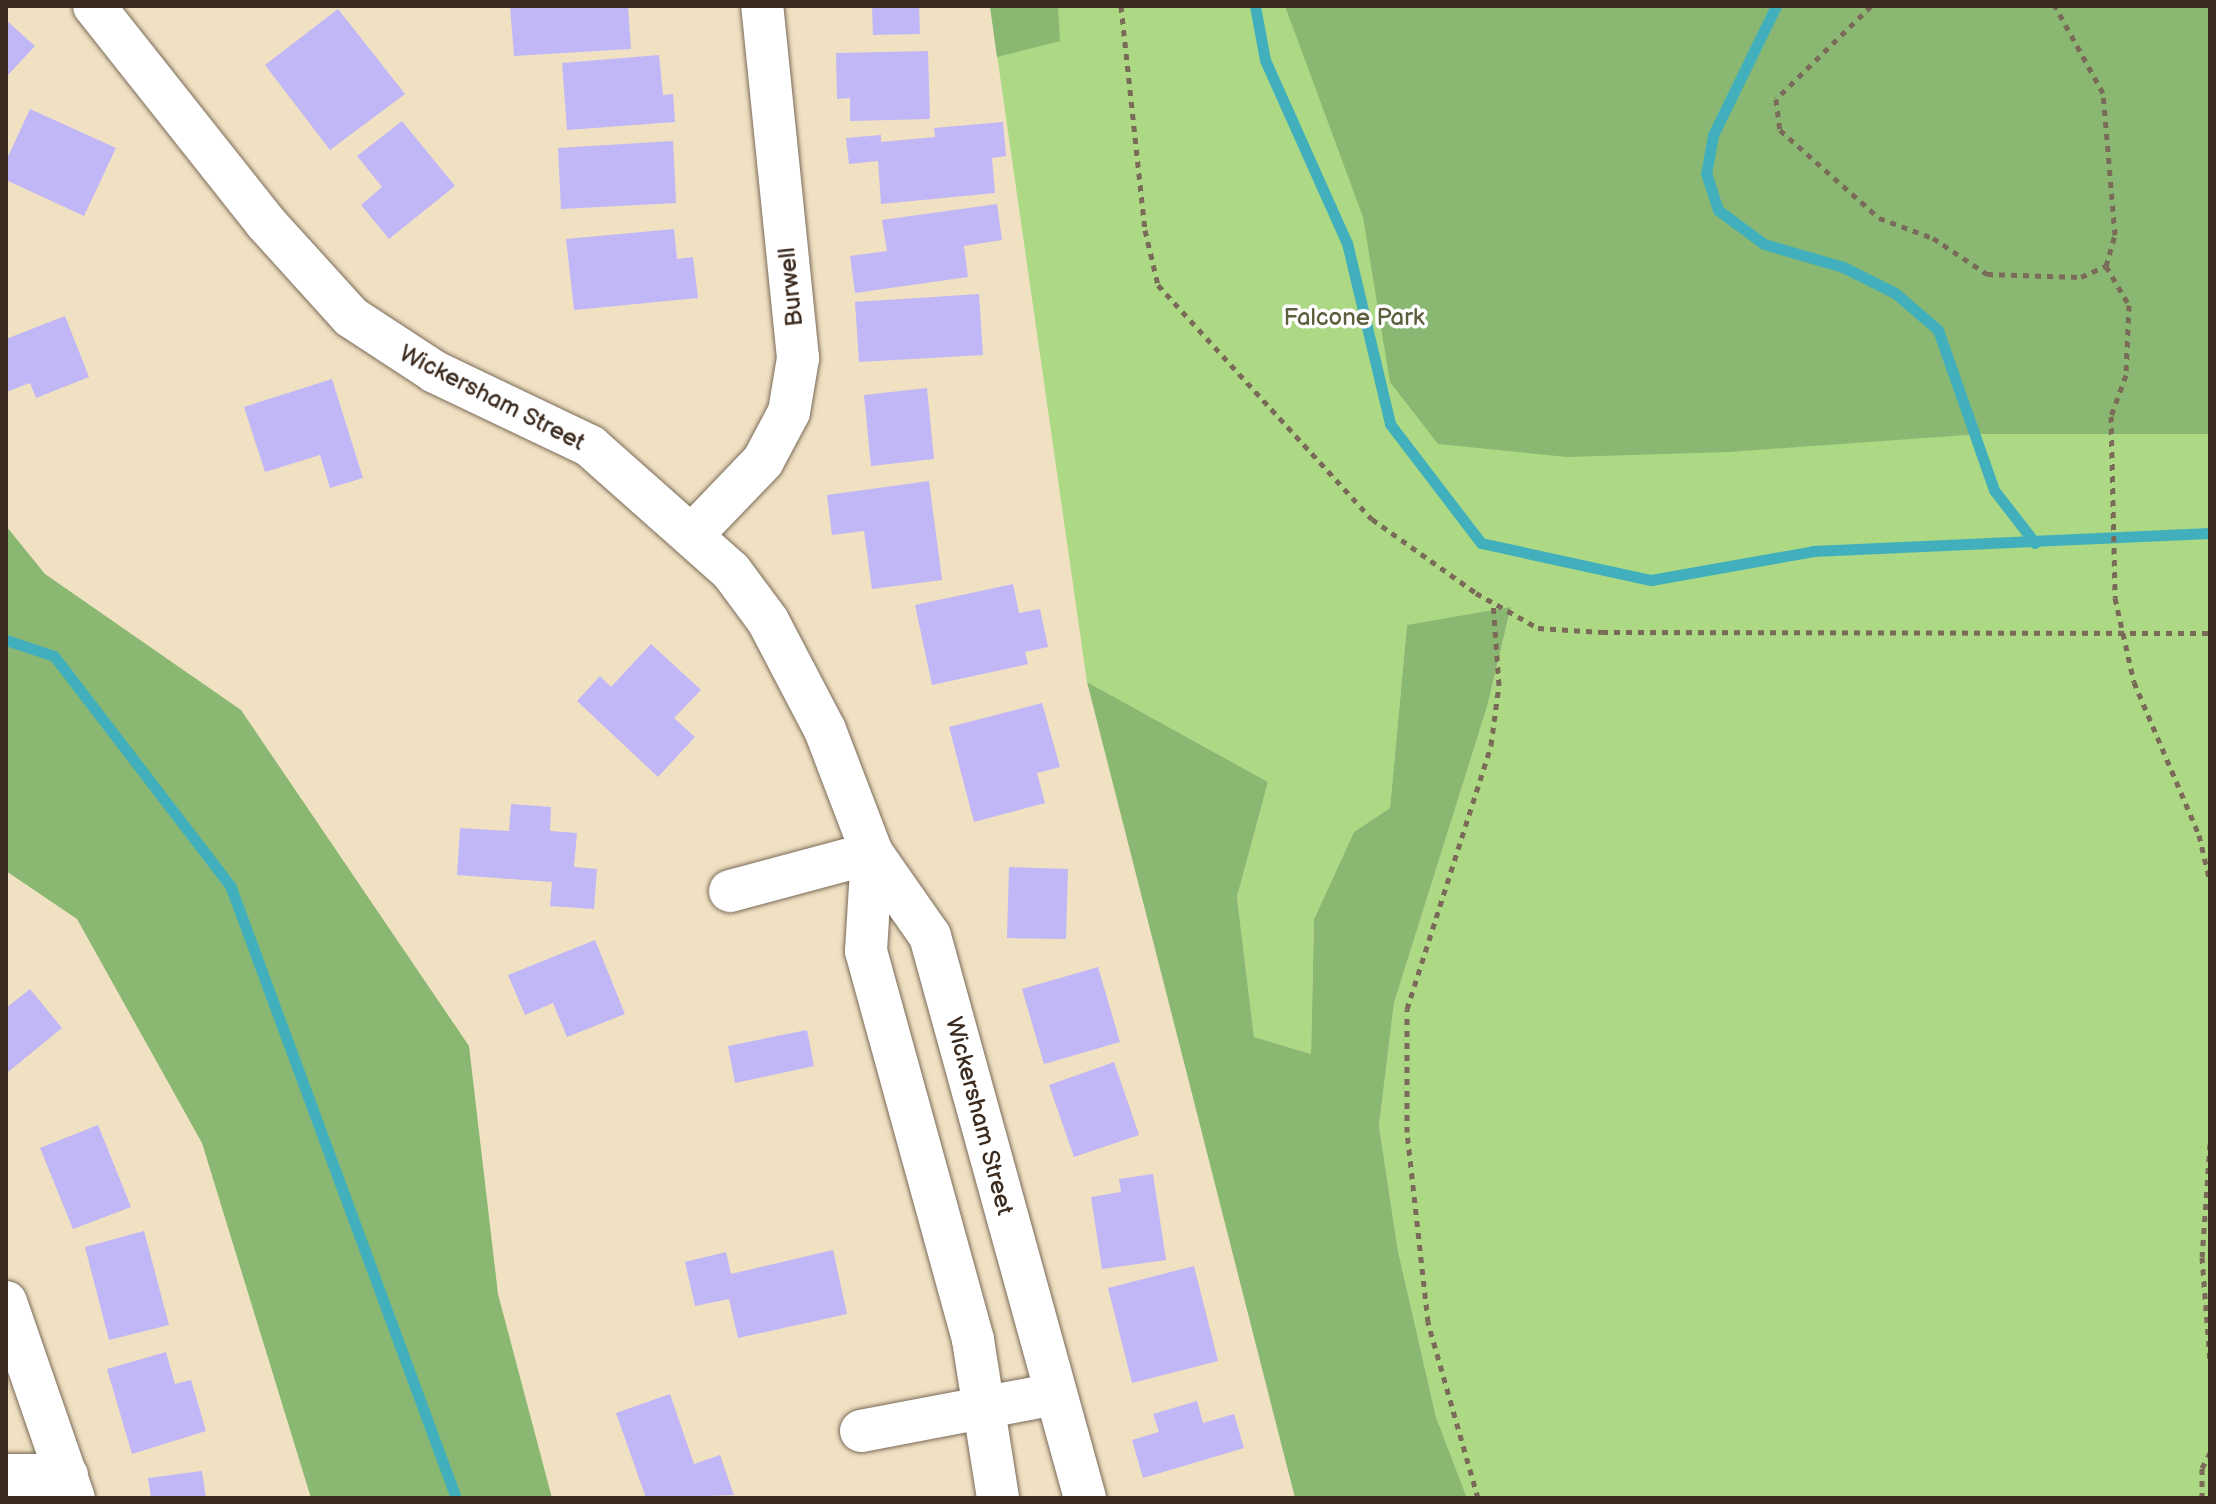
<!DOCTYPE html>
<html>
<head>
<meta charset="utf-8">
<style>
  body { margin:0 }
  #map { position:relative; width:2216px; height:1504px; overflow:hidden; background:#f0e1c3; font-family:"Balsamiq Sans",sans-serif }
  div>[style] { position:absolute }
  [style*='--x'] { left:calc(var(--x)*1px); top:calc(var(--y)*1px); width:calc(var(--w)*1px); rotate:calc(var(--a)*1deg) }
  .green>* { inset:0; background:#add884 }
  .forest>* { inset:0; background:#8ab872 }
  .stream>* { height:11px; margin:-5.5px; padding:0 5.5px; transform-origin:5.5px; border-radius:5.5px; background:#41b0bc }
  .building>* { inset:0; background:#c1b6f6 }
  .path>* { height:5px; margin-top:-2.5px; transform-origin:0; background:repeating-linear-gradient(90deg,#7a6a58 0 6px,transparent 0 12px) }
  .roads { filter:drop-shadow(0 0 2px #7a6a58) drop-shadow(0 0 2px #7a6a58) }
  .minor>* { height:42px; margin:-21px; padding:0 21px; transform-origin:21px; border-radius:21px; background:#fff }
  span { translate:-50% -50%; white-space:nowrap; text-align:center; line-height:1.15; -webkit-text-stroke:7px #fff; paint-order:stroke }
  .street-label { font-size:24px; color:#3b2a1e }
  .park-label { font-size:24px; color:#5d5e3d }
  .frame { position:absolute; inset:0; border:8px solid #3b2a1e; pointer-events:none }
</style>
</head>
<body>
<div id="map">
  <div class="green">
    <div style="clip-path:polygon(990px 6px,2210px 6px,2210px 1498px,1467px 1498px,1436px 1417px,1398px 1251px,1379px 1126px,1394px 1003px,1487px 707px,1511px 608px,1407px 626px,1390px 808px,1354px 832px,1314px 919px,1311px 1054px,1254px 1037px,1237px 897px,1268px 782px,1087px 682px)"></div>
  </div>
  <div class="forest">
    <div style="clip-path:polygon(990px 6px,1058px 6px,1060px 41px,997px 57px)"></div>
    <div style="clip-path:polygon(1285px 6px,2210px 6px,2210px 434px,1980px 434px,1729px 452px,1567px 457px,1438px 444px,1390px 382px,1363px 217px)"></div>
    <div style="clip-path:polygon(6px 526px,45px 574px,241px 710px,469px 1046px,498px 1294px,552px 1498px,311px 1498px,202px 1143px,77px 919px,6px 871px)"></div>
    <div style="clip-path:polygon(1511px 607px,1487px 707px,1394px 1003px,1379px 1126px,1398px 1251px,1436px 1417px,1467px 1498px,1295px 1498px,1087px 682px,1268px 782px,1237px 897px,1254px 1037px,1311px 1054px,1314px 919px,1354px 832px,1390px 808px,1407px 625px)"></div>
  </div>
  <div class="stream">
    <div style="--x:1255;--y:6;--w:55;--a:79.5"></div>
    <div style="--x:1265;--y:60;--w:201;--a:65.9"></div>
    <div style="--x:1347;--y:243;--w:186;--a:76.6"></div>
    <div style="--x:1390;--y:424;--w:150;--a:52.6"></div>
    <div style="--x:1481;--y:543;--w:174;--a:12.3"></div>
    <div style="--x:1651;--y:580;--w:165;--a:-10.1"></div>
    <div style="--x:1813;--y:551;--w:397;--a:-2.6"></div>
    <div style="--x:1776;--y:6;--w:144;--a:116"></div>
    <div style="--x:1713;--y:135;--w:39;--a:100"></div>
    <div style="--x:1706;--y:173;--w:39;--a:72"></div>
    <div style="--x:1718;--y:210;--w:57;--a:36.5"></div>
    <div style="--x:1764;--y:244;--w:82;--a:16.2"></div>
    <div style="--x:1843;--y:267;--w:58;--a:26.6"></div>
    <div style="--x:1895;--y:293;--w:57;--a:40.7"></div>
    <div style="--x:1938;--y:330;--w:170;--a:70.7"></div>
    <div style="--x:1994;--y:490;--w:67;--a:52.3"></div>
    <div style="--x:6;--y:640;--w:51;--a:18.4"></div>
    <div style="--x:54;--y:656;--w:289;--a:52.5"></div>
    <div style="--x:230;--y:885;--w:653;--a:69.76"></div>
  </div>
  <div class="building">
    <div style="clip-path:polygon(510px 6px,628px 6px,631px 49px,514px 56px)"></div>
    <div style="clip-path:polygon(872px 6px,919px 6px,920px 34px,873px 35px)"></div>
    <div style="clip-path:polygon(338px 9px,405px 94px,330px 150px,265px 65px)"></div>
    <div style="clip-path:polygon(6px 20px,35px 46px,6px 77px)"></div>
    <div style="clip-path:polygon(928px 51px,930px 119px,850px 121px,850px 98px,837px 99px,836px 53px)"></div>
    <div style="clip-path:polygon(659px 55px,663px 95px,673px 94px,675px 122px,567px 130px,562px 63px)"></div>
    <div style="clip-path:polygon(30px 109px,116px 148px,84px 216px,6px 180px,6px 161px)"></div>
    <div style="clip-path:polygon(402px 121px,455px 186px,389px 239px,361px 205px,382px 187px,357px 156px)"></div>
    <div style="clip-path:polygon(1003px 122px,1006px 156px,992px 158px,995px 193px,881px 204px,878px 161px,849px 164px,846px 138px,881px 135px,881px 142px,935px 137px,934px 128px)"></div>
    <div style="clip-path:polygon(673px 141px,676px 203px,561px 209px,558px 148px)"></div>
    <div style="clip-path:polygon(997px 204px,1002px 240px,964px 246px,968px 277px,855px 293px,850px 256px,887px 251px,882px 220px)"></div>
    <div style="clip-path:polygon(674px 229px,677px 259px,693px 257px,698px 298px,574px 310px,566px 239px)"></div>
    <div style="clip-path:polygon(979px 294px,983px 355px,859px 362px,855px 302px)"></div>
    <div style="clip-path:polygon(65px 316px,89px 377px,36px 398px,30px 383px,6px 392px,6px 339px)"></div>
    <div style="clip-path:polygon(332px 379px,363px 478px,330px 488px,320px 455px,265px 472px,244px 407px)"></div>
    <div style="clip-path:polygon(927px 388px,934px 459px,871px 466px,864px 395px)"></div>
    <div style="clip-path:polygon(929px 481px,942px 580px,872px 589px,864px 531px,832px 535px,827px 495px)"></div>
    <div style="clip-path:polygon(1013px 584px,1019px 613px,1040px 609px,1048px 647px,1025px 652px,1028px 664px,932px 685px,915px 605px)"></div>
    <div style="clip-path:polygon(651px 644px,701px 690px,674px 718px,695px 737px,658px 777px,577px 701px,600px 676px,611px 687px)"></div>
    <div style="clip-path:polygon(1042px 703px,1060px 767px,1037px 773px,1045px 803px,974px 822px,949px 727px)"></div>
    <div style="clip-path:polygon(511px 804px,551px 807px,550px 831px,577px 833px,574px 867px,597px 869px,594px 909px,550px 906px,552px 882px,457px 875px,460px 828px,509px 831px)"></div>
    <div style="clip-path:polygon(1009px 867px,1068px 869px,1066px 939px,1007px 938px)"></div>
    <div style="clip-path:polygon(595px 940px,625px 1014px,567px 1037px,553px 1003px,525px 1015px,508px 975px)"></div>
    <div style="clip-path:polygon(1098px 967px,1120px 1042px,1044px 1064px,1022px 989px)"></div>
    <div style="clip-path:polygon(30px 989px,62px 1028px,8px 1072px,6px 1008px)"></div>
    <div style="clip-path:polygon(807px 1030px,814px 1066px,735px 1083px,728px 1046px)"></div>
    <div style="clip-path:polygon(1114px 1062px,1139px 1135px,1074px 1157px,1049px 1085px)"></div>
    <div style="clip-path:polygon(98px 1125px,131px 1207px,73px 1229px,40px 1148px)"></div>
    <div style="clip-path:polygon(1153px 1174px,1166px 1260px,1102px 1269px,1091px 1197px,1121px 1192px,1119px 1179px)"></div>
    <div style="clip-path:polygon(144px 1231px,169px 1325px,109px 1340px,85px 1247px)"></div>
    <div style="clip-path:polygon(833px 1250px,847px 1314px,738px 1338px,729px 1299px,695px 1306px,685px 1262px,726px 1252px,731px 1274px)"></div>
    <div style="clip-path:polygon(1194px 1266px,1218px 1361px,1132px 1383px,1108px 1288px)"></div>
    <div style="clip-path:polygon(166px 1352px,175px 1384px,191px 1380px,206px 1431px,132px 1454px,107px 1369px)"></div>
    <div style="clip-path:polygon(670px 1394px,694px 1464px,720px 1455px,734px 1495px,646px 1498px,616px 1413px)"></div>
    <div style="clip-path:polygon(1197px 1401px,1203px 1423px,1234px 1414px,1244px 1448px,1143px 1478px,1132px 1440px,1159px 1432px,1153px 1414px)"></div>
    <div style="clip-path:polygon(202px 1471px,206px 1498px,151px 1498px,148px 1478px)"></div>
  </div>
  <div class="path">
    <div style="--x:1121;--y:6;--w:225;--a:83.9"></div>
    <div style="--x:1145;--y:230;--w:57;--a:76.7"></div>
    <div style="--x:1158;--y:285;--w:317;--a:47.6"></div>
    <div style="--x:1372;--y:519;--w:128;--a:35.4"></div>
    <div style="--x:1476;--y:593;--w:71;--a:29.4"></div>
    <div style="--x:1538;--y:628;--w:64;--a:3.6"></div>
    <div style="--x:1602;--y:632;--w:608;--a:0.09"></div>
    <div style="--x:1871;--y:6;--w:133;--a:135.6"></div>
    <div style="--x:1776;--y:99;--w:31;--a:83"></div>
    <div style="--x:1780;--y:130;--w:132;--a:41.6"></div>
    <div style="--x:1879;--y:218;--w:58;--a:20.3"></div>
    <div style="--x:1933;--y:238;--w:65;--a:33.7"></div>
    <div style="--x:1987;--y:274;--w:94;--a:1.8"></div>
    <div style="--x:2081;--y:277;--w:27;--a:-24"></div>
    <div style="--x:2106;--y:266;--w:32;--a:-74"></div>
    <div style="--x:2115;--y:235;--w:143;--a:-94.8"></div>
    <div style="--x:2103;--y:93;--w:99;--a:-118.9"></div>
    <div style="--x:2106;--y:266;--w:45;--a:59.5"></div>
    <div style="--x:2129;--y:305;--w:70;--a:92.5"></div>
    <div style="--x:2126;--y:375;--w:44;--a:110.1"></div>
    <div style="--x:2111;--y:416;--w:182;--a:88.7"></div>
    <div style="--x:2115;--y:598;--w:86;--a:77.3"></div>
    <div style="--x:2134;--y:682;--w:166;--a:67"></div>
    <div style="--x:2199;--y:835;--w:48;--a:76.8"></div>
    <div style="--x:2210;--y:1144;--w:113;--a:94"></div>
    <div style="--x:2202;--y:1257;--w:105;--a:85.6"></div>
    <div style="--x:1478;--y:1498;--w:183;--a:-105.9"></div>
    <div style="--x:1428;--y:1322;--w:191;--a:-96.3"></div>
    <div style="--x:1407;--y:1132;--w:123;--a:-90"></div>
    <div style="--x:1407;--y:1009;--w:277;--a:-72.3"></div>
    <div style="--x:1491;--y:745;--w:61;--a:-82.4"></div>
    <div style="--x:1499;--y:685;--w:83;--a:-94.1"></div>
    <div style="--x:2202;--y:1498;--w:30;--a:-90"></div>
    <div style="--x:2202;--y:1468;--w:17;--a:-62"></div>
  </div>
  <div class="roads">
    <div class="minor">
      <div style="--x:94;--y:6;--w:275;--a:51.6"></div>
      <div style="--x:265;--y:222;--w:128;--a:47.8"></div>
      <div style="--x:351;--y:317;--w:100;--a:33.2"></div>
      <div style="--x:435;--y:372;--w:172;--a:25.5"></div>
      <div style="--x:590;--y:446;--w:188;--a:41.6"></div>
      <div style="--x:731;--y:571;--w:62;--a:53.5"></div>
      <div style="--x:768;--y:621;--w:123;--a:62.4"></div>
      <div style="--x:825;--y:730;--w:132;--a:69.1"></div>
      <div style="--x:872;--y:853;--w:101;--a:55.1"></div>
      <div style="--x:930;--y:936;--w:583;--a:74.58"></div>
      <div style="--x:693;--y:534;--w:101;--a:-46.2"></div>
      <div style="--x:763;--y:461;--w:55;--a:-62"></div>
      <div style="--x:789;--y:412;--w:55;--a:-80.5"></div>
      <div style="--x:798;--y:358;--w:354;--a:-95.8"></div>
      <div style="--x:872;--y:853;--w:98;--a:93.5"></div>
      <div style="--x:866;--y:951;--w:403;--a:74.6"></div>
      <div style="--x:973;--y:1340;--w:160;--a:81"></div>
      <div style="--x:730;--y:891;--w:147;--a:-15"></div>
      <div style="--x:6;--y:1302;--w:207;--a:70.9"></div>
      <div style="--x:861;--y:1431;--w:197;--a:-10.8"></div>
      <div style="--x:6;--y:1475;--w:61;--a:0"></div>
    </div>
  </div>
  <div class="street-label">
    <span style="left:791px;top:287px;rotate:-96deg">Burwell</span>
    <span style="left:492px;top:398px;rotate:27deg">Wickersham Street</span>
    <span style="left:979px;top:1116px;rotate:75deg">Wickersham Street</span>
  </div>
  <div class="park-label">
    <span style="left:1354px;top:318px">Falcone Park</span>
  </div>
  <div class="frame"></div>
</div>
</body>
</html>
